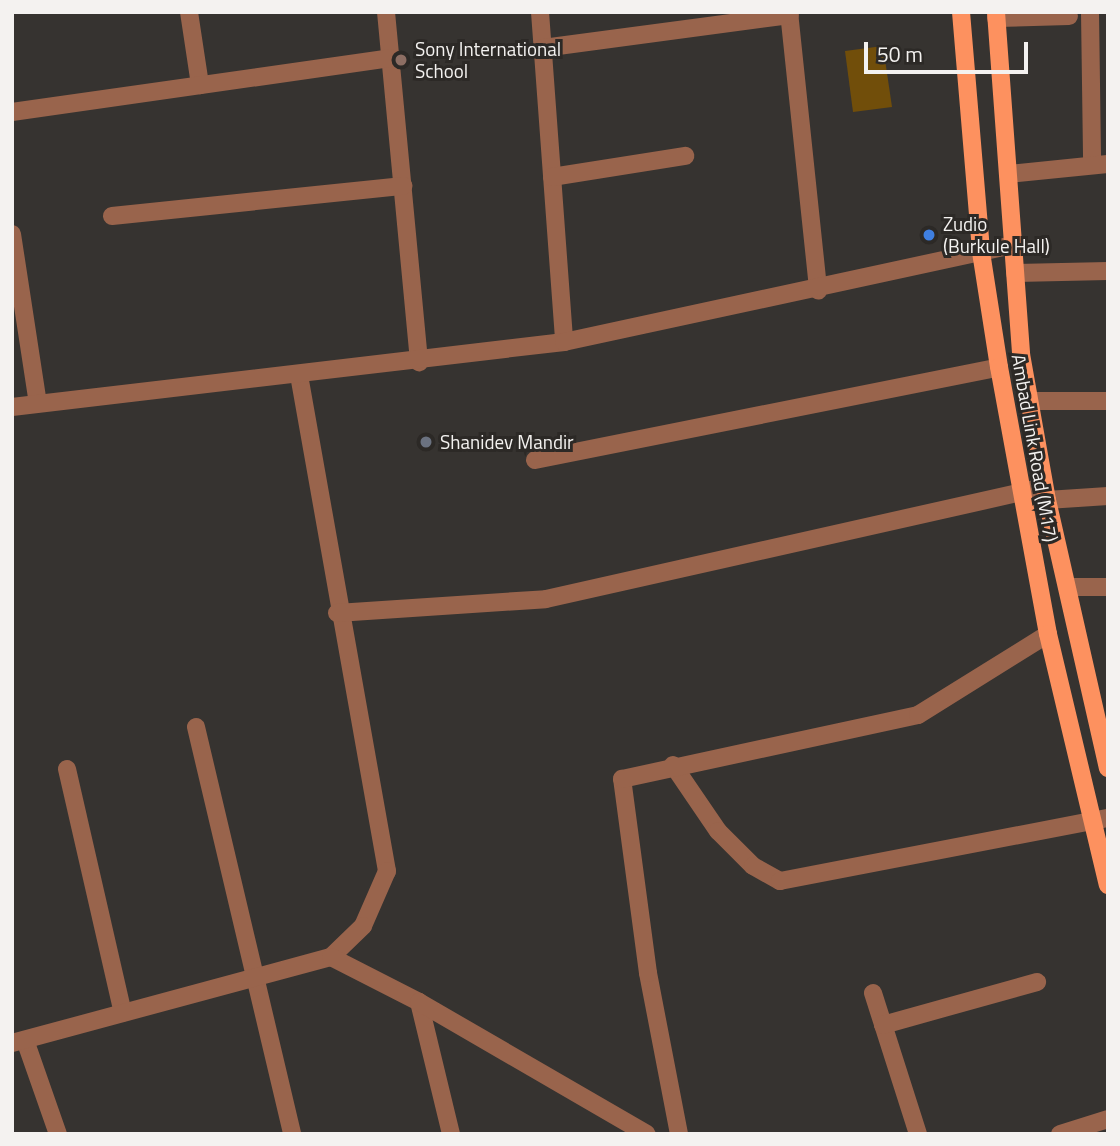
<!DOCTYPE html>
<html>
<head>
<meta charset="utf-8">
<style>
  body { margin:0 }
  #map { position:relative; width:1120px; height:1146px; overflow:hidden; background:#363330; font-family:"Titillium Web",sans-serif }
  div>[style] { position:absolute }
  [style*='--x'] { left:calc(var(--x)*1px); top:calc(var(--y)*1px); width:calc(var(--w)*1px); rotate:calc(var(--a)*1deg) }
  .building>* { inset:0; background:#714e0a }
  .minor>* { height:18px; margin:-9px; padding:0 9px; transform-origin:9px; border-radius:9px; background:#99644c }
  .major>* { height:18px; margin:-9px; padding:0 9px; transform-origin:9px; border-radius:9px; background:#fd915f }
  .dots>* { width:19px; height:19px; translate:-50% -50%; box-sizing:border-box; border:4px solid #2c2926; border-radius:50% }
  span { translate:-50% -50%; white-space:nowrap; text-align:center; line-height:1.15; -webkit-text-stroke:6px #2c2926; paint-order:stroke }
  .poi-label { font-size:19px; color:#f4f2f0 }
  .left { translate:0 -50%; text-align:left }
  .street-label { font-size:19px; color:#f4f2f0 }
  .frame { position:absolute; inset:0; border:14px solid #f4f2f0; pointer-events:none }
  .scale { position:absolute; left:864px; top:42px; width:164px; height:32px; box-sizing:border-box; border:4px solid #f4f2f0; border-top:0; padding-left:9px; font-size:21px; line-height:24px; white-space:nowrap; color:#f4f2f0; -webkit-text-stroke:5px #2c2926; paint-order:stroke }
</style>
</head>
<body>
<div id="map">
  <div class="building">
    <div style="clip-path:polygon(883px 46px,892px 107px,853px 112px,845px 51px)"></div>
  </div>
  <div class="minor">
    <div style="--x:189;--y:12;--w:74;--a:81.4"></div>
    <div style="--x:386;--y:12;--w:352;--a:84.6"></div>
    <div style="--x:540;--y:12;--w:331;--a:85.8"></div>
    <div style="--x:789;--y:12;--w:280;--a:84"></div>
    <div style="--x:1090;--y:12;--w:150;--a:89.2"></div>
    <div style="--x:996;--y:18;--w:73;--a:-1.6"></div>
    <div style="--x:543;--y:48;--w:249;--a:-7.6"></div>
    <div style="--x:12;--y:112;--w:382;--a:-8.1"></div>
    <div style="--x:1008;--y:174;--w:100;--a:-5.7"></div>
    <div style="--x:552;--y:177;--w:135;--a:-9"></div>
    <div style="--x:112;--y:216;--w:293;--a:-5.9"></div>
    <div style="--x:12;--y:234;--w:171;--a:81.3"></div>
    <div style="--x:1015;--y:273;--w:93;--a:-1.2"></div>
    <div style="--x:299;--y:375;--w:504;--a:79.94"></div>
    <div style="--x:387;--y:871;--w:60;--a:113.6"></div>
    <div style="--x:363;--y:926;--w:45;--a:135.9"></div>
    <div style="--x:1029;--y:401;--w:79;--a:0"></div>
    <div style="--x:12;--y:407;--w:556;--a:-6.72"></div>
    <div style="--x:564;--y:342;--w:458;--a:-12.2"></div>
    <div style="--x:535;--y:460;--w:473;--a:-11.3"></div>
    <div style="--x:1047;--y:500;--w:61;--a:-3.8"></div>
    <div style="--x:1068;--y:587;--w:40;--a:0"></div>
    <div style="--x:337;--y:613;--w:209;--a:-3.8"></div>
    <div style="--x:546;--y:599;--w:510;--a:-12.67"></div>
    <div style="--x:196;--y:727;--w:418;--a:76.7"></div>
    <div style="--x:673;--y:765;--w:80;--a:55.7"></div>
    <div style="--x:718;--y:831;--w:49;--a:45"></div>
    <div style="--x:753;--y:866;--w:31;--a:29"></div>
    <div style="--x:780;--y:881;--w:334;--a:-10.9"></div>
    <div style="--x:67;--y:769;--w:250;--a:77.1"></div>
    <div style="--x:873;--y:993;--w:148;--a:72.3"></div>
    <div style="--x:883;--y:1025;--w:160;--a:-15.6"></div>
    <div style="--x:25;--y:1040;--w:100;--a:70.7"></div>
    <div style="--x:12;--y:1043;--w:330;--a:-15.1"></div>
    <div style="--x:331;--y:957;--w:99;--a:27.1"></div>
    <div style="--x:451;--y:1134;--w:136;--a:-103.6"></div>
    <div style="--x:419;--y:1002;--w:263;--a:30.1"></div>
    <div style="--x:679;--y:1134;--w:164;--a:-100.9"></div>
    <div style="--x:648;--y:973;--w:196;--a:-97.6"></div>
    <div style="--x:622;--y:779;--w:303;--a:-12.2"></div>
    <div style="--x:918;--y:715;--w:153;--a:-31.9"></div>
    <div style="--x:1060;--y:1134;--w:50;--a:-17.4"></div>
  </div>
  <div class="major">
    <div style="--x:961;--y:12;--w:241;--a:85.2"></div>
    <div style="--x:981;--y:252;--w:116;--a:81.1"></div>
    <div style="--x:999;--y:367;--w:271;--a:79.6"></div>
    <div style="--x:1048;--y:634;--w:258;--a:76.6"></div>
    <div style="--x:996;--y:12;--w:343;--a:85.8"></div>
    <div style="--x:1021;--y:354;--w:148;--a:79.9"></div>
    <div style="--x:1047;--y:500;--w:275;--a:77.2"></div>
  </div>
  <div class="dots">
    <div style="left:401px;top:60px;background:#8d6e63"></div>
    <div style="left:929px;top:235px;background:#3f7fe0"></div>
    <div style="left:426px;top:442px;background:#6b7280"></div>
  </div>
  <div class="poi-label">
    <span class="left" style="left:415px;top:60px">Sony International<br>School</span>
    <span class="left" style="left:943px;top:235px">Zudio<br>(Burkule Hall)</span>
    <span class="left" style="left:440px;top:442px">Shanidev Mandir</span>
  </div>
  <div class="street-label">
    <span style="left:1035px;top:448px;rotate:80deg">Ambad Link Road (M17)</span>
  </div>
  <div class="frame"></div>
  <div class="scale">50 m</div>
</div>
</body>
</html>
